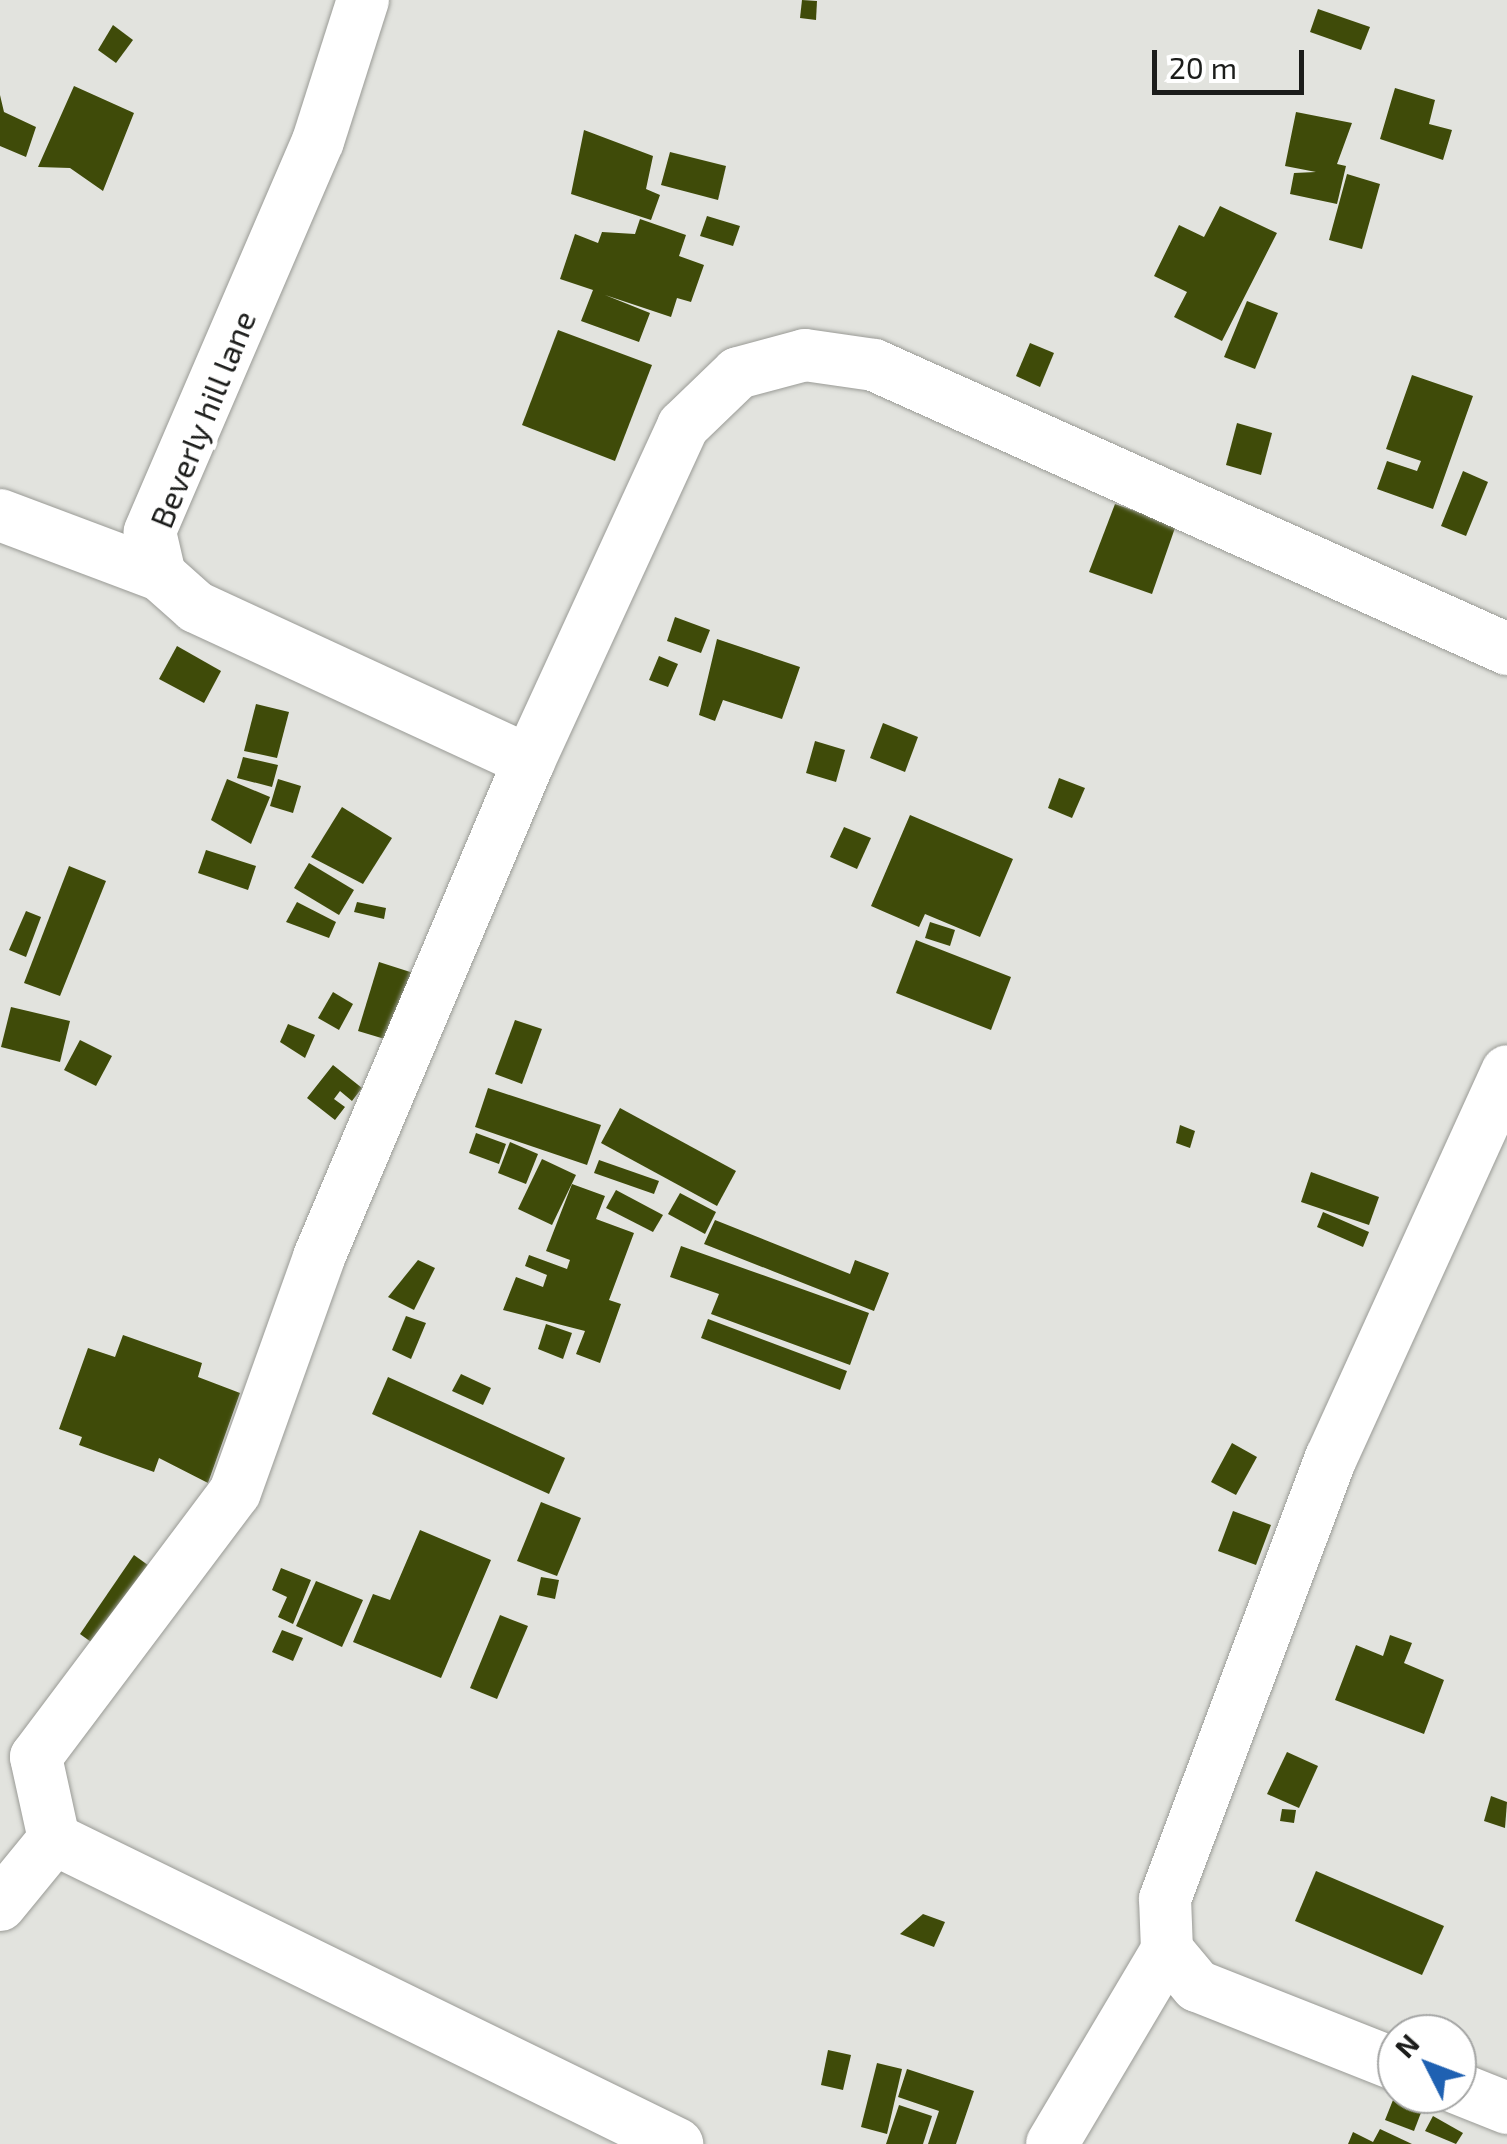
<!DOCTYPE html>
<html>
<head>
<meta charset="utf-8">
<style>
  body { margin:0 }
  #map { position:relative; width:1507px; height:2144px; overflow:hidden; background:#e2e3de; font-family:"Exo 2",sans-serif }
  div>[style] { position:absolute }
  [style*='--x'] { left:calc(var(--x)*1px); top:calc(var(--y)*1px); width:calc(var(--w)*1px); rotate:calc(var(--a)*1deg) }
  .building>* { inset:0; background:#3f4b09 }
  .roads { filter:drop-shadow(0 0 2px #9a9b96) drop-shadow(0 0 2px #9a9b96) }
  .minor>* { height:52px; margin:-26px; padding:0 26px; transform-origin:26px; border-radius:26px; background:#fff }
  span { translate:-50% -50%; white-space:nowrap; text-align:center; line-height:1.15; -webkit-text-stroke:10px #fff; paint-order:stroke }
  .street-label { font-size:32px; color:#1c1d1b }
  .north { position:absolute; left:1377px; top:2014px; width:100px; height:100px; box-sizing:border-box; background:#fff; border:2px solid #a4a5a4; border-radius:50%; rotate:312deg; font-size:28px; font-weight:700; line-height:40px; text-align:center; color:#1c1d1b }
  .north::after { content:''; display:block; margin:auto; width:35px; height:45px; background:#1f61b2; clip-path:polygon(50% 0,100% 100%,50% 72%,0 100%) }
  .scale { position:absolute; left:1152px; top:50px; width:152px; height:45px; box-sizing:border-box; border:5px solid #1c1d1b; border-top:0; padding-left:12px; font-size:30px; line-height:35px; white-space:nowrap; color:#1c1d1b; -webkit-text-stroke:8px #fff; paint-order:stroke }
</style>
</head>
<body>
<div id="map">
  <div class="building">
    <div style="clip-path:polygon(802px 0,817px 1px,816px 20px,800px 18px)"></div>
    <div style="clip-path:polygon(1318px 9px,1370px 27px,1361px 50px,1310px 32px)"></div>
    <div style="clip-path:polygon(113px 25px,133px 40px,116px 63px,98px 50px)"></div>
    <div style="clip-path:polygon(74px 86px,134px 113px,103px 191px,70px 168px,38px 167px)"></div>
    <div style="clip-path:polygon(1395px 88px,1435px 100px,1429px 124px,1452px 130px,1443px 160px,1380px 139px)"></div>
    <div style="clip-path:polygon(0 95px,4px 112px,36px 127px,26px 157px,0 146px)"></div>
    <div style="clip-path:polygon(1296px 112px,1352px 123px,1337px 164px,1346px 166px,1337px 204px,1290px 194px,1294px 173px,1316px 172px,1285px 166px)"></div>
    <div style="clip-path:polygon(584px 130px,653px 156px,646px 189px,660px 195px,651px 220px,571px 194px)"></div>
    <div style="clip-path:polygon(670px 152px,726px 166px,718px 200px,661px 185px)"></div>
    <div style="clip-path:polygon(1347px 174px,1380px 184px,1362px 249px,1329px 240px)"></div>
    <div style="clip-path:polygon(1220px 206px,1277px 233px,1222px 341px,1174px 317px,1187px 292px,1154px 276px,1179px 225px,1204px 237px)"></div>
    <div style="clip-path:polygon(707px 216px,740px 226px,733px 246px,700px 236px)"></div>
    <div style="clip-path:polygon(640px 219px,686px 235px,679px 256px,704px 265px,691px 302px,677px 298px,671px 317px,605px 295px,650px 313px,639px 342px,581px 321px,593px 290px,560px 279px,575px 234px,598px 243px,602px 232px,635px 234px)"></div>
    <div style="clip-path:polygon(1247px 301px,1278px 313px,1255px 369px,1224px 357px)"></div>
    <div style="clip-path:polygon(558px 330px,652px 365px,615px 461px,522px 425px)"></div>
    <div style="clip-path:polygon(1030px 343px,1054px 353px,1040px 387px,1016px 376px)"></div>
    <div style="clip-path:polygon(1412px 375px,1473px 396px,1433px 509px,1377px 489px,1387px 461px,1417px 471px,1421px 461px,1386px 449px)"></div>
    <div style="clip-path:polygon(1237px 423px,1272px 433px,1261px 475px,1226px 465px)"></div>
    <div style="clip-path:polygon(1463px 471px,1488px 482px,1466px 536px,1441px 526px)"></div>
    <div style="clip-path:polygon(1115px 504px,1176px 525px,1152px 594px,1089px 572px)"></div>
    <div style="clip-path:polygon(675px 617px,710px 630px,701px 653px,667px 641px)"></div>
    <div style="clip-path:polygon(717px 639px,800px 667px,782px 719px,723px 700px,715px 721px,699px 715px)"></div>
    <div style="clip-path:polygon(177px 646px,221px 671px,204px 703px,159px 679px)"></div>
    <div style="clip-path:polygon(659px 656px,678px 664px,668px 687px,649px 680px)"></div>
    <div style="clip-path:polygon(256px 704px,289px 712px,277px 758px,244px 751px)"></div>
    <div style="clip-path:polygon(883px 723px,918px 737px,905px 772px,870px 758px)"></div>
    <div style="clip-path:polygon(815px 741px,845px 750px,836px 782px,806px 773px)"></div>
    <div style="clip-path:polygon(243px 757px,278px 765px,272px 787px,237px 778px)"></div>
    <div style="clip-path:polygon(1059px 778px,1085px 788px,1072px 818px,1048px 808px)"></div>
    <div style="clip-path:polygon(227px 779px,270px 797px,251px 844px,211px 820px)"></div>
    <div style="clip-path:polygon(278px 779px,301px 786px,293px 813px,270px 806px)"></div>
    <div style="clip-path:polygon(342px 807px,392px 838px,363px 884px,311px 857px)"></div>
    <div style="clip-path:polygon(910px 815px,1013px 859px,980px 937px,925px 914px,919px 927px,871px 906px)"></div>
    <div style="clip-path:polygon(844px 827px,871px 838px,857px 869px,830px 857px)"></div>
    <div style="clip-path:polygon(206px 850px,256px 866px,248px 890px,198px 873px)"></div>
    <div style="clip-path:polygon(309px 863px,354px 890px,339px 915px,294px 888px)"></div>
    <div style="clip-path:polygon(69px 866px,106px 881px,60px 996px,24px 983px)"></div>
    <div style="clip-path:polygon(297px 902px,336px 922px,329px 938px,286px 922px)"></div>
    <div style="clip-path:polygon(357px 902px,386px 908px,384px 919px,354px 912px)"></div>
    <div style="clip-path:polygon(26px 911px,41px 917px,26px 957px,9px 950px)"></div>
    <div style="clip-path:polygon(930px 922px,955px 930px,950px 946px,925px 938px)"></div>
    <div style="clip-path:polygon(916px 940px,1011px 977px,991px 1030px,896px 993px)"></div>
    <div style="clip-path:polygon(379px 962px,429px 978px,408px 1046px,358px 1031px)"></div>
    <div style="clip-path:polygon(333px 992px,353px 1004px,339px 1030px,318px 1018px)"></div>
    <div style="clip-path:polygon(11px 1007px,70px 1021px,60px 1062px,1px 1047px)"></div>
    <div style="clip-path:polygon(515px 1020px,542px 1029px,522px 1084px,495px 1074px)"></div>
    <div style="clip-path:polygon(288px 1024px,315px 1035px,305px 1058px,280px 1042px)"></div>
    <div style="clip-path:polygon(80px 1040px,112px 1056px,96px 1086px,64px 1070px)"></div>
    <div style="clip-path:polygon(333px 1065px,362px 1088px,352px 1101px,340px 1091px,334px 1099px,345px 1107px,335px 1120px,307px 1098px)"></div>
    <div style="clip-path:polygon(488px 1088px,601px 1125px,587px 1165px,475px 1127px)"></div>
    <div style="clip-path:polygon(620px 1108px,736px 1171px,717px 1206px,601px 1143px)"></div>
    <div style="clip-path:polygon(1180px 1125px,1195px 1131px,1190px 1148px,1176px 1143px)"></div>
    <div style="clip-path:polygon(476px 1133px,506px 1144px,499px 1164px,469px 1153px)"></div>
    <div style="clip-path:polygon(510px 1142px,538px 1154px,526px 1184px,498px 1173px)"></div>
    <div style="clip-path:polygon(542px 1159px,576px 1175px,552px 1225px,518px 1209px)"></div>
    <div style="clip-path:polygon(599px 1160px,659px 1181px,654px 1194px,594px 1173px)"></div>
    <div style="clip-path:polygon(1311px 1172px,1379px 1197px,1369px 1225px,1301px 1202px)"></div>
    <div style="clip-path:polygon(572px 1184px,605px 1196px,596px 1219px,634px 1233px,609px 1300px,621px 1304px,600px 1363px,576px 1354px,585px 1331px,503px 1310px,516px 1277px,543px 1287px,547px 1275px,525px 1266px,529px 1255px,567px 1269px,570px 1260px,546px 1251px)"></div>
    <div style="clip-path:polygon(616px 1190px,663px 1215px,653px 1232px,606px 1208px)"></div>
    <div style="clip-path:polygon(680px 1193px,716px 1212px,705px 1234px,668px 1214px)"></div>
    <div style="clip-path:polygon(1323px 1212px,1369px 1232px,1363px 1247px,1317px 1227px)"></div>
    <div style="clip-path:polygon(715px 1220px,850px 1274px,855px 1260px,889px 1273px,874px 1311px,704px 1244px)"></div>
    <div style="clip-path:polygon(681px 1246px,869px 1313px,850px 1365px,711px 1314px,719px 1294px,670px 1277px)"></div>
    <div style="clip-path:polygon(418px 1260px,435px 1268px,414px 1310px,388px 1297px)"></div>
    <div style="clip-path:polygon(406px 1316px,426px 1323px,411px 1359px,392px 1350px)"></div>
    <div style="clip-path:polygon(708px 1319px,847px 1371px,840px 1390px,701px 1338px)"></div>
    <div style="clip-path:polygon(546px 1324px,572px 1333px,563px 1359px,538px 1349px)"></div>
    <div style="clip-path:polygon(123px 1335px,202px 1363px,198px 1377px,240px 1393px,208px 1483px,159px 1458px,154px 1472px,79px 1445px,82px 1437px,59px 1429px,88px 1348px,115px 1357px)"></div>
    <div style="clip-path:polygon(461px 1374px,491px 1388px,483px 1405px,452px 1391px)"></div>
    <div style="clip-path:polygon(388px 1377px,565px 1458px,549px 1494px,372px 1414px)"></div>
    <div style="clip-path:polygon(1232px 1443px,1257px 1457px,1236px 1495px,1211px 1482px)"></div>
    <div style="clip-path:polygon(541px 1502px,581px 1518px,557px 1576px,517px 1561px)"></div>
    <div style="clip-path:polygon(1233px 1511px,1271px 1525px,1256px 1565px,1218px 1551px)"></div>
    <div style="clip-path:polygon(420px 1530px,491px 1560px,441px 1678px,353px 1642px,373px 1594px,390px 1600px)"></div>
    <div style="clip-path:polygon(134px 1555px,152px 1568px,98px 1647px,80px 1634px)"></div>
    <div style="clip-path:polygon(281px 1568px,311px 1580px,293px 1624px,278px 1617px,287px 1597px,272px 1590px)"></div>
    <div style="clip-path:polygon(541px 1577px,559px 1580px,555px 1599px,537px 1595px)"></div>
    <div style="clip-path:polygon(316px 1581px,363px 1600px,342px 1647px,296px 1626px)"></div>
    <div style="clip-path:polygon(500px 1615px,528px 1626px,497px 1699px,470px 1688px)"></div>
    <div style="clip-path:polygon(282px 1630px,303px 1638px,293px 1661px,272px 1652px)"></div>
    <div style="clip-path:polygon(1390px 1635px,1412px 1643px,1404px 1663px,1444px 1680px,1424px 1734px,1335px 1700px,1356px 1645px,1383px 1656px)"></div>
    <div style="clip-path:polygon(1287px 1752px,1318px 1766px,1299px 1808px,1267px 1794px)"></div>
    <div style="clip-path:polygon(1491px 1796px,1507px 1802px,1505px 1828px,1484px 1821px)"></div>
    <div style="clip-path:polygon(1282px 1809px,1296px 1810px,1294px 1823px,1280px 1821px)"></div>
    <div style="clip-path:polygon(1316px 1871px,1444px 1926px,1422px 1975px,1295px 1921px)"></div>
    <div style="clip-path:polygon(923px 1914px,945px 1922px,934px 1947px,900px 1934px)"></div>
    <div style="clip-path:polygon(828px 2050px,851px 2055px,843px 2090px,821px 2085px)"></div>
    <div style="clip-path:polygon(877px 2063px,902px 2069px,887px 2134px,861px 2127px)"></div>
    <div style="clip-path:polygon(907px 2069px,974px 2091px,956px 2144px,928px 2144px,939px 2111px,898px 2097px)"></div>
    <div style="clip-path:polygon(1393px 2100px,1422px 2110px,1414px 2131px,1385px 2120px)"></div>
    <div style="clip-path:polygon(899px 2105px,932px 2116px,923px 2144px,886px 2144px)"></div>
    <div style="clip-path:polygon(1433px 2116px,1463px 2133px,1456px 2144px,1425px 2131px)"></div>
    <div style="clip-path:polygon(1380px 2129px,1412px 2144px,1348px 2144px,1353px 2132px,1373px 2142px)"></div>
  </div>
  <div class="roads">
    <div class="minor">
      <div style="--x:363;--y:0;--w:148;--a:107.7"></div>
      <div style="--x:318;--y:141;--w:426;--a:113.3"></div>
      <div style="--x:150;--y:532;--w:44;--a:76.9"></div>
      <div style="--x:160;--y:575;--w:48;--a:41.6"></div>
      <div style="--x:196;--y:607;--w:367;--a:24.8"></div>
      <div style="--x:0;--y:515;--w:171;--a:20.6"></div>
      <div style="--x:54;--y:1839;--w:694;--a:26.08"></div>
      <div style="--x:0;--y:1905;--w:85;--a:-50.7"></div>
      <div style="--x:54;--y:1839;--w:84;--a:-102.4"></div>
      <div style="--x:36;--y:1757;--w:331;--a:-53.1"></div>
      <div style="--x:235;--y:1492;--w:250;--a:-70.3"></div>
      <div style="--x:319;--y:1257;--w:539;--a:-67.05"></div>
      <div style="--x:529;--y:761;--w:369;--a:-65.3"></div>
      <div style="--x:683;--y:426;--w:76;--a:-43.9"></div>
      <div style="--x:738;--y:373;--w:69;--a:-15"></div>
      <div style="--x:805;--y:355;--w:70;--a:8.2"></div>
      <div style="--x:874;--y:365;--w:694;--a:24.16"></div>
      <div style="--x:1397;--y:2065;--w:215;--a:-158.4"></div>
      <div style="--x:1197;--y:1986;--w:47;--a:-129.8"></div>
      <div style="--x:1167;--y:1950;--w:51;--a:-92.2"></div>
      <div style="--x:1165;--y:1899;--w:471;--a:-69.4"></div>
      <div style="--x:1331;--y:1458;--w:425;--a:-65.5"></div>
      <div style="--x:1457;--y:2088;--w:54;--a:21.8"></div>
      <div style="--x:1052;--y:2144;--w:226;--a:-59.3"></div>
    </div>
  </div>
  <div class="street-label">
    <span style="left:202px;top:419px;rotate:-68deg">Beverly hill lane</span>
  </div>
  <div class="north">N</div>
  <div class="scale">20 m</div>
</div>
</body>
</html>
